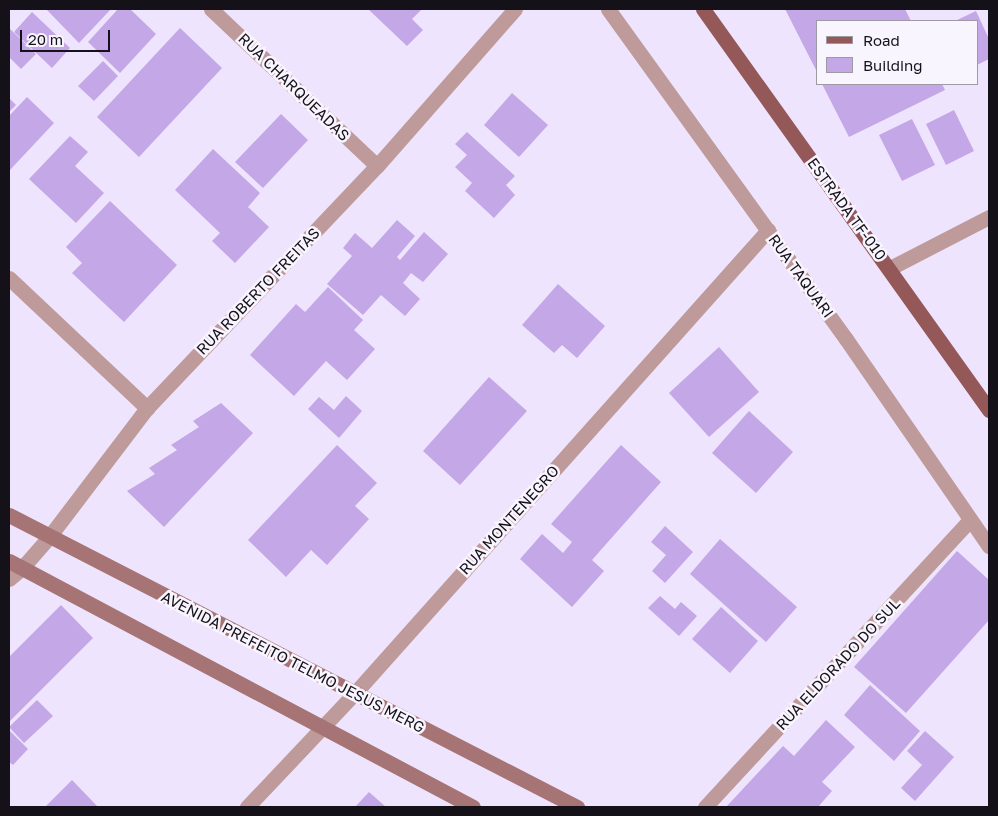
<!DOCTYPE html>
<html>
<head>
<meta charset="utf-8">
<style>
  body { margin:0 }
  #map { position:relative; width:998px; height:816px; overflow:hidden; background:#efe4fd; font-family:"Golos Text",sans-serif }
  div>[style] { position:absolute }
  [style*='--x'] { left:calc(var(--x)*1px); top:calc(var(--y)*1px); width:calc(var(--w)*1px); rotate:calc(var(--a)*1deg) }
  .building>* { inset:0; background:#c4a7e6 }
  .minor>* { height:15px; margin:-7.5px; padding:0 7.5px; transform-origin:7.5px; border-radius:7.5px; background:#be9a9a }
  .tertiary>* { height:15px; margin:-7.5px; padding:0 7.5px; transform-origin:7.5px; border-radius:7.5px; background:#be9a9a }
  .secondary>* { height:15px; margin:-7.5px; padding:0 7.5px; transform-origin:7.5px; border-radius:7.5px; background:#a67474 }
  .primary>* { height:15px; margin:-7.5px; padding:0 7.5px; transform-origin:7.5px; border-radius:7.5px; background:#945859 }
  span { translate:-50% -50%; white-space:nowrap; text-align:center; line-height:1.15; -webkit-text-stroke:5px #f9f5ff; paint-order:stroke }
  .street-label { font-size:15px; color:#151119 }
  .frame { position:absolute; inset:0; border:10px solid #151119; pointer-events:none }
  .legend { position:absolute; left:816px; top:20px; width:162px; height:65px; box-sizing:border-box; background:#f9f5ff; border:1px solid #9e9aa3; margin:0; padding:6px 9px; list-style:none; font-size:15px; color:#151119 }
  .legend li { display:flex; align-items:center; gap:10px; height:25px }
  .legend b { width:25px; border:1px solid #9e9aa3 }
  .scale { position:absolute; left:20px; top:30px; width:90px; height:22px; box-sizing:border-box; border:2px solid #151119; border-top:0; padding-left:6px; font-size:15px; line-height:18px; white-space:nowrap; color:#151119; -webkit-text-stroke:4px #f9f5ff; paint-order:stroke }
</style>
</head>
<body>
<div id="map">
  <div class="building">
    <div style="clip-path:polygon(46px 9px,111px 9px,79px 43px)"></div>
    <div style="clip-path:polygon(118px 9px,130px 9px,156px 34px,120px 73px,88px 42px)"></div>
    <div style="clip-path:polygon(368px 9px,422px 9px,412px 19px,423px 30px,407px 46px)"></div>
    <div style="clip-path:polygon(785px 9px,905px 9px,911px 21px,817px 21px,817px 72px)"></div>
    <div style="clip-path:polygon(976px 11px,989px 39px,989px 59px,977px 65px,977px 21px,955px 21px)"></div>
    <div style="clip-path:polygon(32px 12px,70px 48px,52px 68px,14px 32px)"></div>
    <div style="clip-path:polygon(9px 28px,36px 54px,21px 69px,9px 57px)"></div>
    <div style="clip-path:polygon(180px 28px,222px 68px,139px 157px,97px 117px)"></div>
    <div style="clip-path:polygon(103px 61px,118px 76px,94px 101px,78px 86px)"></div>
    <div style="clip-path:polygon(822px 84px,942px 84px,945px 90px,849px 137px)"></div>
    <div style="clip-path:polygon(512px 93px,548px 125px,519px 157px,484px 125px)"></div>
    <div style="clip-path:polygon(27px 97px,54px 123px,9px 171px,9px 116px)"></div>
    <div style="clip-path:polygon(9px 98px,16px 105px,9px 112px)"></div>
    <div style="clip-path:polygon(954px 110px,974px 151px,946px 165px,926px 124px)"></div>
    <div style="clip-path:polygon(281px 114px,308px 140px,263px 188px,235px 162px)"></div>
    <div style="clip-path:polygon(912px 119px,935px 165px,902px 181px,879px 135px)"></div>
    <div style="clip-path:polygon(467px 132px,515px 176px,506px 185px,515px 195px,494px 218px,465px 191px,472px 183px,455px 167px,467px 155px,455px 144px)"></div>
    <div style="clip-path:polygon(70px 136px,88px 152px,75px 166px,104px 193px,76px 223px,29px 179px)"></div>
    <div style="clip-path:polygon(213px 149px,260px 193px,248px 207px,269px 227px,235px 263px,212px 241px,220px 233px,175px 190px)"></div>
    <div style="clip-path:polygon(110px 201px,177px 265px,124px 322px,72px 273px,82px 263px,66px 247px)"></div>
    <div style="clip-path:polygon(397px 220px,415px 236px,397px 257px,400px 260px,424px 232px,448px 254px,423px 282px,411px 273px,403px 283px,420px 299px,405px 316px,381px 295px,363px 315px,327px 284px,352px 256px,343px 248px,355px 233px,372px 248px)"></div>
    <div style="clip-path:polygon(558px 284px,605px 326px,577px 358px,562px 345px,554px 353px,522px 325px)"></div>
    <div style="clip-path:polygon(328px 287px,363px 320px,354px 330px,375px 349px,347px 380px,326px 361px,294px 396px,250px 355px,296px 304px,305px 312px)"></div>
    <div style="clip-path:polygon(719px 347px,759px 392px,709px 437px,669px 393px)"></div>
    <div style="clip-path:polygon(489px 377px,527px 411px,460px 485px,423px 451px)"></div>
    <div style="clip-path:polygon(346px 396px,362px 411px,339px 438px,308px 409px,319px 397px,334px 410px)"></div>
    <div style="clip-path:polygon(221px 403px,253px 433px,164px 527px,127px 491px,155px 474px,149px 468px,177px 450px,171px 445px,199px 427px,193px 421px)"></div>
    <div style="clip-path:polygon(749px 411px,793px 452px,756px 493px,712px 453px)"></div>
    <div style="clip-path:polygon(337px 445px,377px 483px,355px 506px,369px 519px,327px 565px,311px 550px,286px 577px,248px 540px)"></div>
    <div style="clip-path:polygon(621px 445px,661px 482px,592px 560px,604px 571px,572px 607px,520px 559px,542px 534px,563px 553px,572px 542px,551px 524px)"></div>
    <div style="clip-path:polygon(665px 526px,693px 552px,665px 583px,652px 571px,666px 555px,651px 542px)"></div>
    <div style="clip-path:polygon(720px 539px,797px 607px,766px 642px,690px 574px)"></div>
    <div style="clip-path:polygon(957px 551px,989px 580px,989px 620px,906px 713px,854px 667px)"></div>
    <div style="clip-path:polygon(660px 596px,675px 609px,681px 602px,697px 616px,679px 636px,648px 608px)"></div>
    <div style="clip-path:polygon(61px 605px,93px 638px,9px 722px,9px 657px)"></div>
    <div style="clip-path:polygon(721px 607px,758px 641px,730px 673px,692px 639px)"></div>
    <div style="clip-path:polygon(870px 685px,920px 731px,894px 761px,844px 715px)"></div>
    <div style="clip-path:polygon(37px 700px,53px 716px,24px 743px,9px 727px)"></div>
    <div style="clip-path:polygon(826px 720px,855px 747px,822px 782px,832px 791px,818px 807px,727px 806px,783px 746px,794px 756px)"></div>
    <div style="clip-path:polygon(9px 730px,28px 749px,13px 765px,9px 762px)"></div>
    <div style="clip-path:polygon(925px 731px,954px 757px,915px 801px,901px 788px,922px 765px,907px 751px)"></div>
    <div style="clip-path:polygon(72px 780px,98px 807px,45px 807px)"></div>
    <div style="clip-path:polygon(369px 792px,386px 807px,355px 807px)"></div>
  </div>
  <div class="minor">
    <div style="--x:211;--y:9;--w:228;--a:43.4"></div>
    <div style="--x:608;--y:9;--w:407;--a:54.2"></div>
    <div style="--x:846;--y:339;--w:252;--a:55.4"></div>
    <div style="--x:890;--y:268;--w:111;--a:-27.3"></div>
    <div style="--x:9;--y:278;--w:190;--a:43.3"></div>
    <div style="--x:49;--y:537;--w:162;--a:-52.8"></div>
    <div style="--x:147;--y:408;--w:334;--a:-46.5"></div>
    <div style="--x:377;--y:166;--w:209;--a:-48.7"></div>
    <div style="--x:247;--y:807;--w:156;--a:-46.6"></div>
    <div style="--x:354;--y:694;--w:622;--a:-48.26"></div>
    <div style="--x:705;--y:807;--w:391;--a:-47.3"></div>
  </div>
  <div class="tertiary">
    <div style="--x:9;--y:579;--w:17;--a:-40"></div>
    <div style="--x:22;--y:568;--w:41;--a:-48.9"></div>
  </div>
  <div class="secondary">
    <div style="--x:9;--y:515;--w:639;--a:27.21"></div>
    <div style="--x:9;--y:561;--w:525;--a:27.93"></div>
  </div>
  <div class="primary">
    <div style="--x:703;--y:9;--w:493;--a:54.5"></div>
  </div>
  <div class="street-label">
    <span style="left:294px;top:87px;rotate:44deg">RUA CHARQUEADAS</span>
    <span style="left:847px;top:209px;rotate:54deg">ESTRADA TF-010</span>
    <span style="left:801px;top:276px;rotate:54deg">RUA TAQUARI</span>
    <span style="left:258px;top:291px;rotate:-46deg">RUA ROBERTO FREITAS</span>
    <span style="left:509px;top:520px;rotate:-48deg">RUA MONTENEGRO</span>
    <span style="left:293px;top:662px;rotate:27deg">AVENIDA PREFEITO TELMO JESUS MERG</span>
    <span style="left:838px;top:664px;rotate:-47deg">RUA ELDORADO DO SUL</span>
  </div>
  <div class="frame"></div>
  <ul class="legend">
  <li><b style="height:6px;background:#945859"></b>Road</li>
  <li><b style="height:14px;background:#c4a7e6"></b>Building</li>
  </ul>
  <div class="scale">20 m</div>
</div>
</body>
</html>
